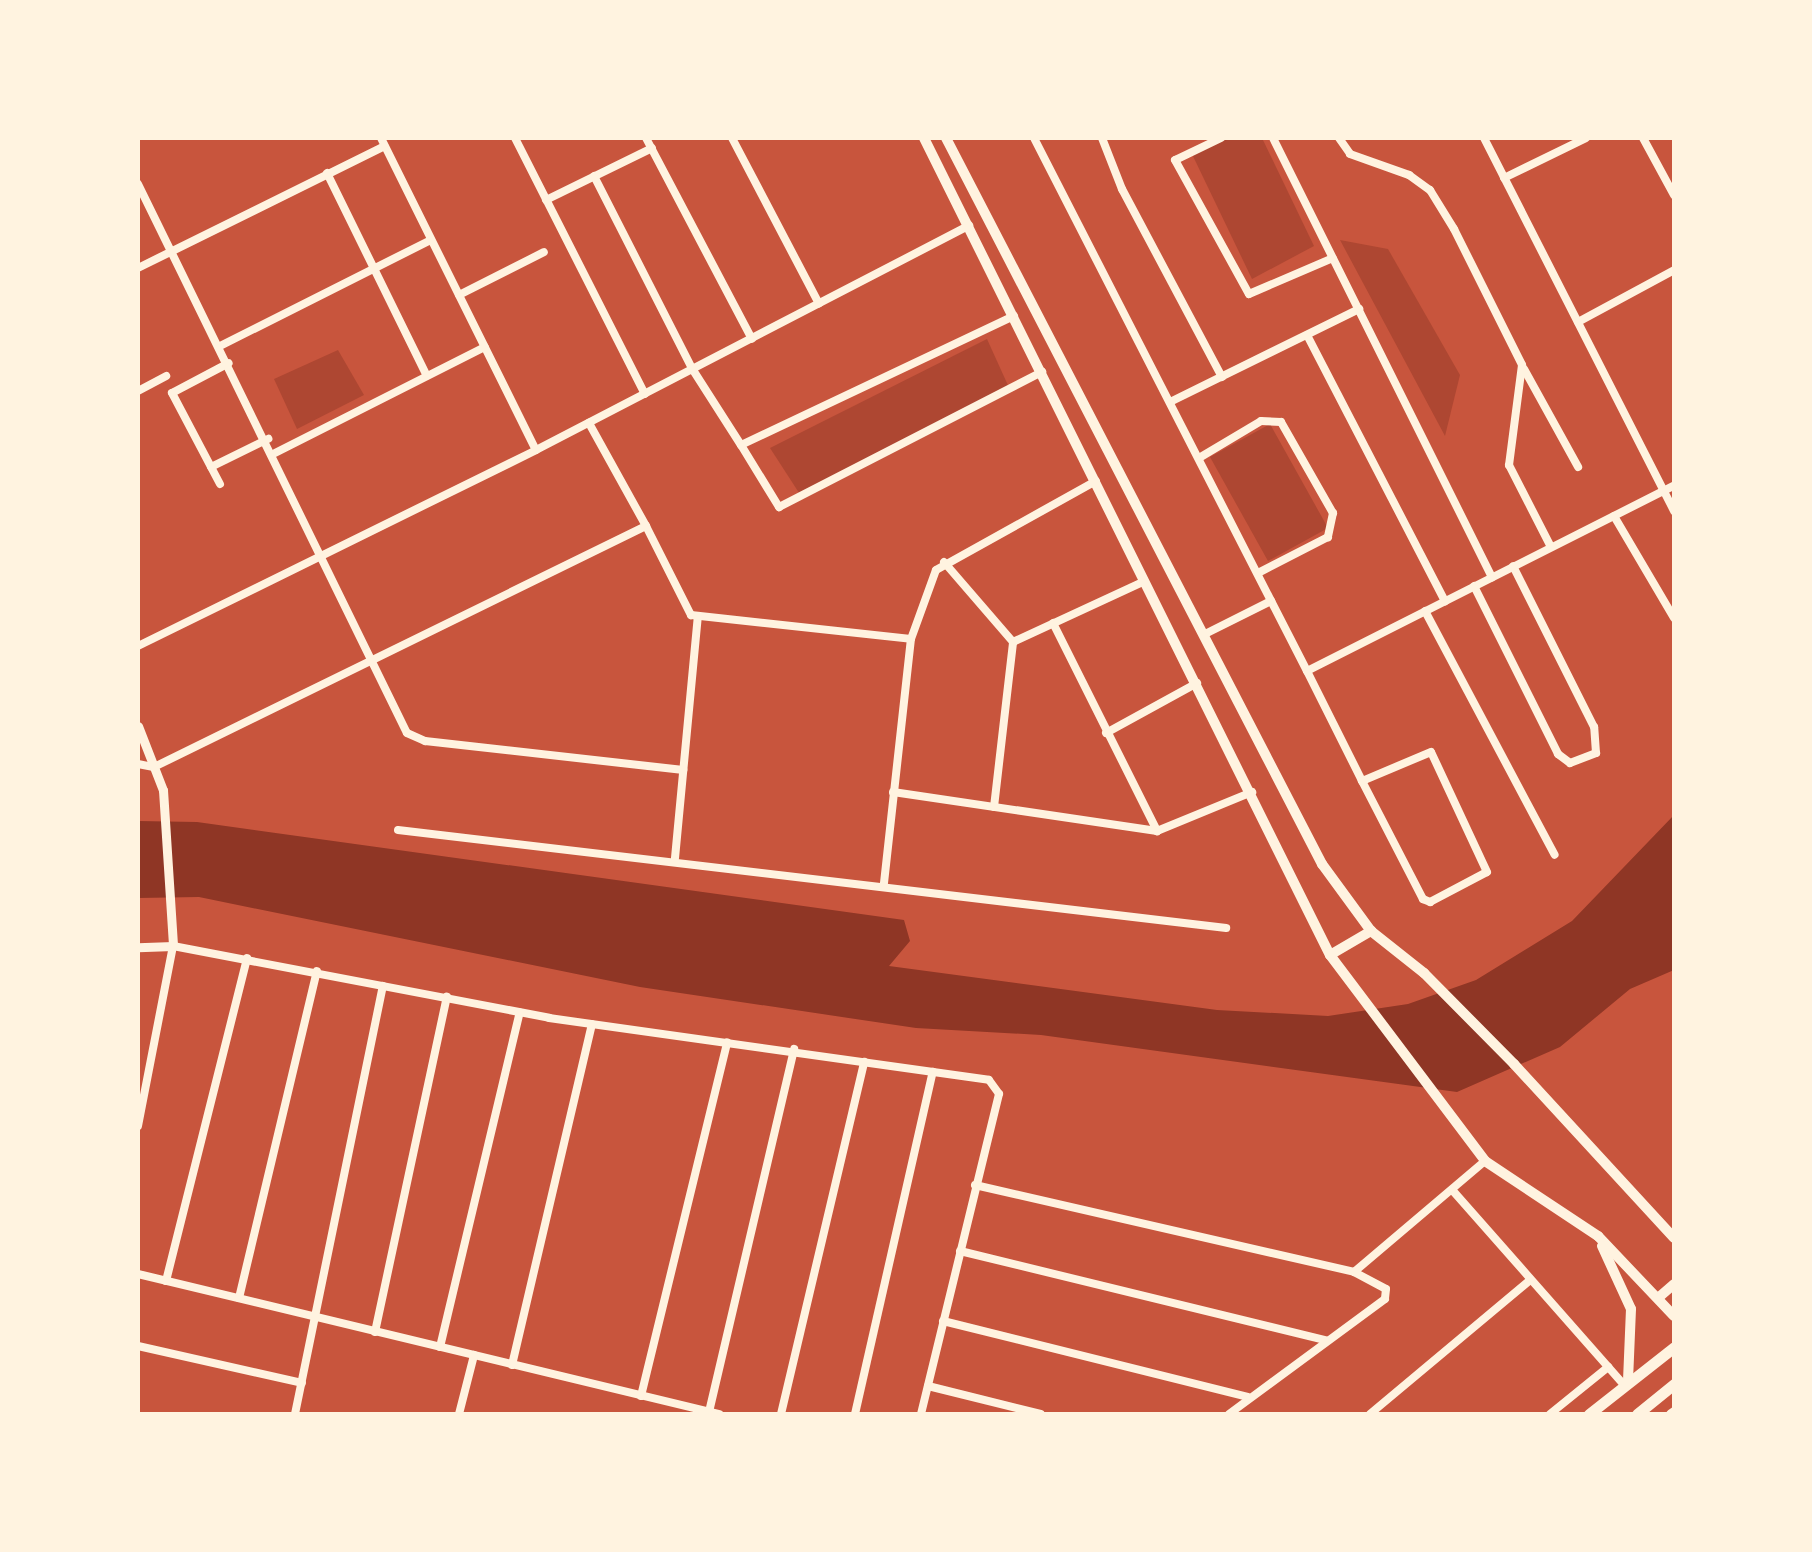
<!DOCTYPE html>
<html>
<head>
<meta charset="utf-8">
<style>
  body { margin:0 }
  #map { position:relative; width:1812px; height:1552px; overflow:hidden; background:#c8553d; font-family:Helvetica,sans-serif }
  div>[style] { position:absolute }
  [style*='--x'] { left:calc(var(--x)*1px); top:calc(var(--y)*1px); width:calc(var(--w)*1px); rotate:calc(var(--a)*1deg) }
  .green>* { inset:0; background:#ae4732 }
  .water>* { inset:0; background:#8f3625 }
  .minor>* { height:8px; margin:-4px; padding:0 4px; transform-origin:4px; border-radius:4px; background:#fff3e0 }
  .tertiary>* { height:9px; margin:-4.5px; padding:0 4.5px; transform-origin:4.5px; border-radius:4.5px; background:#fff3e0 }
  .secondary>* { height:10px; margin:-5px; padding:0 5px; transform-origin:5px; border-radius:5px; background:#fff3e0 }
  .primary>* { height:11px; margin:-5.5px; padding:0 5.5px; transform-origin:5.5px; border-radius:5.5px; background:#fff3e0 }
  span { translate:-50% -50%; white-space:nowrap; text-align:center; line-height:1.15; -webkit-text-stroke:8px #fff3e0; paint-order:stroke }
  .frame { position:absolute; inset:0; border:140px solid #fff3e0; pointer-events:none }
</style>
</head>
<body>
<div id="map">
  <div class="green">
    <div style="clip-path:polygon(1215px 138px,1262px 138px,1314px 246px,1252px 279px,1191px 152px)"></div>
    <div style="clip-path:polygon(1340px 240px,1388px 249px,1460px 375px,1445px 436px)"></div>
    <div style="clip-path:polygon(987px 339px,1011px 392px,803px 499px,770px 448px)"></div>
    <div style="clip-path:polygon(338px 350px,364px 395px,297px 429px,274px 379px)"></div>
    <div style="clip-path:polygon(1270px 424px,1328px 528px,1268px 561px,1210px 457px)"></div>
  </div>
  <div class="water">
    <div style="clip-path:polygon(1674px 815px,1674px 970px,1630px 989px,1560px 1047px,1457px 1092px,1041px 1035px,916px 1028px,640px 987px,199px 897px,138px 898px,138px 821px,197px 822px,904px 920px,910px 941px,889px 966px,1217px 1010px,1328px 1016px,1408px 1004px,1476px 980px,1572px 921px)"></div>
  </div>
  <div class="minor">
    <div style="--x:381;--y:138;--w:348;--a:63.6"></div>
    <div style="--x:515;--y:138;--w:287;--a:63.1"></div>
    <div style="--x:646;--y:138;--w:227;--a:62.2"></div>
    <div style="--x:732;--y:138;--w:187;--a:62.3"></div>
    <div style="--x:1034;--y:138;--w:599;--a:62.88"></div>
    <div style="--x:1307;--y:671;--w:411;--a:-26.8"></div>
    <div style="--x:1102;--y:138;--w:55;--a:68.6"></div>
    <div style="--x:1122;--y:189;--w:213;--a:62"></div>
    <div style="--x:1221;--y:138;--w:51;--a:154.4"></div>
    <div style="--x:1175;--y:160;--w:153;--a:61.1"></div>
    <div style="--x:1249;--y:294;--w:91;--a:-23.2"></div>
    <div style="--x:1273;--y:138;--w:491;--a:63.5"></div>
    <div style="--x:1339;--y:138;--w:19;--a:55"></div>
    <div style="--x:1350;--y:154;--w:63;--a:19.6"></div>
    <div style="--x:1409;--y:175;--w:26;--a:36"></div>
    <div style="--x:1430;--y:190;--w:46;--a:58.4"></div>
    <div style="--x:1454;--y:229;--w:152;--a:63.4"></div>
    <div style="--x:1522;--y:365;--w:101;--a:97.4"></div>
    <div style="--x:1509;--y:465;--w:92;--a:62.9"></div>
    <div style="--x:1484;--y:138;--w:419;--a:63"></div>
    <div style="--x:1643;--y:138;--w:65;--a:61.5"></div>
    <div style="--x:327;--y:173;--w:226;--a:63.8"></div>
    <div style="--x:594;--y:176;--w:218;--a:63"></div>
    <div style="--x:693;--y:370;--w:89;--a:57.4"></div>
    <div style="--x:741;--y:445;--w:302;--a:-25.3"></div>
    <div style="--x:1504;--y:178;--w:91;--a:-26"></div>
    <div style="--x:138;--y:184;--w:611;--a:63.9"></div>
    <div style="--x:407;--y:733;--w:20;--a:24"></div>
    <div style="--x:425;--y:741;--w:260;--a:6.4"></div>
    <div style="--x:546;--y:200;--w:118;--a:-26.1"></div>
    <div style="--x:138;--y:268;--w:275;--a:-26.3"></div>
    <div style="--x:459;--y:295;--w:95;--a:-26.8"></div>
    <div style="--x:1578;--y:322;--w:109;--a:-28.4"></div>
    <div style="--x:1307;--y:335;--w:300;--a:62.6"></div>
    <div style="--x:220;--y:346;--w:236;--a:-26.7"></div>
    <div style="--x:1524;--y:369;--w:112;--a:61.1"></div>
    <div style="--x:138;--y:391;--w:32;--a:-28"></div>
    <div style="--x:1170;--y:402;--w:211;--a:-26.2"></div>
    <div style="--x:741;--y:445;--w:73;--a:58.5"></div>
    <div style="--x:779;--y:507;--w:296;--a:-27.2"></div>
    <div style="--x:275;--y:453;--w:235;--a:-26.8"></div>
    <div style="--x:1199;--y:458;--w:72;--a:-30.8"></div>
    <div style="--x:1261;--y:421;--w:20;--a:3"></div>
    <div style="--x:1281;--y:422;--w:105;--a:60.3"></div>
    <div style="--x:1333;--y:513;--w:25;--a:102"></div>
    <div style="--x:1328;--y:537;--w:79;--a:152.8"></div>
    <div style="--x:211;--y:467;--w:64;--a:-26.2"></div>
    <div style="--x:220;--y:484;--w:103;--a:-117.8"></div>
    <div style="--x:172;--y:393;--w:64;--a:-27.8"></div>
    <div style="--x:1614;--y:516;--w:118;--a:59.5"></div>
    <div style="--x:646;--y:526;--w:100;--a:63.2"></div>
    <div style="--x:691;--y:615;--w:221;--a:6.2"></div>
    <div style="--x:944;--y:562;--w:106;--a:49.2"></div>
    <div style="--x:1474;--y:586;--w:188;--a:63.4"></div>
    <div style="--x:1558;--y:754;--w:15;--a:37"></div>
    <div style="--x:1570;--y:763;--w:28;--a:-21"></div>
    <div style="--x:1596;--y:753;--w:26;--a:-94"></div>
    <div style="--x:1594;--y:727;--w:180;--a:-116.7"></div>
    <div style="--x:1425;--y:611;--w:276;--a:62"></div>
    <div style="--x:1053;--y:623;--w:233;--a:63.4"></div>
    <div style="--x:1205;--y:634;--w:74;--a:-26.6"></div>
    <div style="--x:1013;--y:642;--w:145;--a:-24.8"></div>
    <div style="--x:138;--y:646;--w:444;--a:-26.2"></div>
    <div style="--x:536;--y:450;--w:488;--a:-27.4"></div>
    <div style="--x:1307;--y:671;--w:123;--a:63.4"></div>
    <div style="--x:1362;--y:781;--w:133;--a:62.7"></div>
    <div style="--x:1423;--y:899;--w:8;--a:23"></div>
    <div style="--x:1430;--y:902;--w:64;--a:-27.8"></div>
    <div style="--x:1487;--y:872;--w:132;--a:-115"></div>
    <div style="--x:1431;--y:752;--w:75;--a:157.2"></div>
    <div style="--x:1106;--y:733;--w:104;--a:-28.8"></div>
    <div style="--x:138;--y:764;--w:16;--a:11"></div>
    <div style="--x:154;--y:767;--w:548;--a:-26.1"></div>
    <div style="--x:646;--y:526;--w:118;--a:-119"></div>
    <div style="--x:893;--y:792;--w:267;--a:8.4"></div>
    <div style="--x:1157;--y:831;--w:103;--a:-22.3"></div>
    <div style="--x:994;--y:807;--w:166;--a:-83.4"></div>
    <div style="--x:398;--y:830;--w:834;--a:6.75"></div>
    <div style="--x:675;--y:858;--w:243;--a:-84.6"></div>
    <div style="--x:884;--y:883;--w:245;--a:-83.7"></div>
    <div style="--x:911;--y:639;--w:73;--a:-70.1"></div>
    <div style="--x:936;--y:570;--w:183;--a:-29.1"></div>
    <div style="--x:138;--y:1126;--w:183;--a:-79"></div>
    <div style="--x:173;--y:946;--w:383;--a:10.8"></div>
    <div style="--x:549;--y:1018;--w:444;--a:8"></div>
    <div style="--x:989;--y:1080;--w:17;--a:54"></div>
    <div style="--x:999;--y:1094;--w:329;--a:103.7"></div>
    <div style="--x:975;--y:1185;--w:389;--a:12.9"></div>
    <div style="--x:1354;--y:1272;--w:36;--a:28"></div>
    <div style="--x:1386;--y:1289;--w:10;--a:96"></div>
    <div style="--x:1385;--y:1299;--w:194;--a:143.6"></div>
    <div style="--x:1454;--y:1192;--w:257;--a:48.6"></div>
    <div style="--x:960;--y:1251;--w:377;--a:13.7"></div>
    <div style="--x:1354;--y:1272;--w:172;--a:-40.3"></div>
    <div style="--x:138;--y:1274;--w:598;--a:13.55"></div>
    <div style="--x:166;--y:1281;--w:333;--a:-75.9"></div>
    <div style="--x:239;--y:1298;--w:336;--a:-76.6"></div>
    <div style="--x:943;--y:1321;--w:314;--a:14"></div>
    <div style="--x:375;--y:1332;--w:343;--a:-77.9"></div>
    <div style="--x:138;--y:1346;--w:168;--a:12.7"></div>
    <div style="--x:440;--y:1347;--w:344;--a:-76.6"></div>
    <div style="--x:512;--y:1365;--w:350;--a:-76.8"></div>
    <div style="--x:928;--y:1386;--w:116;--a:13.9"></div>
    <div style="--x:641;--y:1396;--w:364;--a:-76.3"></div>
    <div style="--x:709;--y:1412;--w:373;--a:-76.8"></div>
    <div style="--x:295;--y:1414;--w:437;--a:-78.4"></div>
    <div style="--x:459;--y:1414;--w:61;--a:-75.7"></div>
    <div style="--x:781;--y:1414;--w:362;--a:-76.7"></div>
    <div style="--x:855;--y:1414;--w:351;--a:-77.2"></div>
    <div style="--x:1370;--y:1414;--w:209;--a:-39.9"></div>
    <div style="--x:1550;--y:1414;--w:75;--a:-39"></div>
  </div>
  <div class="tertiary">
    <div style="--x:138;--y:726;--w:69;--a:68.7"></div>
    <div style="--x:163;--y:790;--w:156;--a:86.3"></div>
    <div style="--x:173;--y:946;--w:35;--a:178"></div>
  </div>
  <div class="secondary">
    <div style="--x:924;--y:138;--w:912;--a:63.58"></div>
    <div style="--x:1330;--y:955;--w:258;--a:53"></div>
    <div style="--x:1485;--y:1161;--w:136;--a:33.6"></div>
    <div style="--x:1598;--y:1236;--w:110;--a:46.5"></div>
    <div style="--x:946;--y:138;--w:818;--a:62.62"></div>
    <div style="--x:1322;--y:864;--w:83;--a:53.8"></div>
    <div style="--x:1371;--y:931;--w:68;--a:38.4"></div>
    <div style="--x:1424;--y:973;--w:128;--a:45.3"></div>
    <div style="--x:1514;--y:1064;--w:236;--a:47.4"></div>
    <div style="--x:1330;--y:955;--w:48;--a:-30.3"></div>
    <div style="--x:1602;--y:1246;--w:69;--a:65.3"></div>
    <div style="--x:1631;--y:1309;--w:73;--a:92.4"></div>
    <div style="--x:1658;--y:1298;--w:21;--a:-41"></div>
  </div>
  <div class="primary">
    <div style="--x:1589;--y:1414;--w:108;--a:-38.2"></div>
    <div style="--x:1637;--y:1414;--w:48;--a:-39"></div>
    <div style="--x:1671;--y:1414;--w:4;--a:-34"></div>
  </div>
  <div class="frame"></div>
</div>
</body>
</html>
